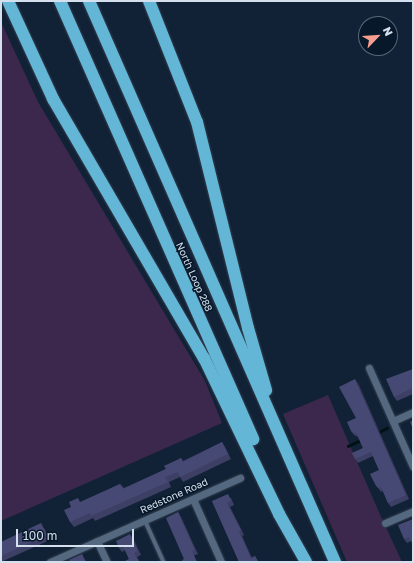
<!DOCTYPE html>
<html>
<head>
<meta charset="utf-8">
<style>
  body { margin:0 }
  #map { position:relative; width:414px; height:563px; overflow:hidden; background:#112236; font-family:"Golos Text",sans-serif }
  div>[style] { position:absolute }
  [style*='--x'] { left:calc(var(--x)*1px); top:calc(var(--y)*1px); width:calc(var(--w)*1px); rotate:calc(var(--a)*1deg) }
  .green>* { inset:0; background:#3c284d }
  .stream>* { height:2.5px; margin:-1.25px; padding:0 1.25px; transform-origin:1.25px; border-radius:1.25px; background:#001213 }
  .roads { filter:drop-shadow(0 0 1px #333e4e) drop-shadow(0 0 1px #333e4e) }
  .lane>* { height:3.5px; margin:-1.75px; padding:0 1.75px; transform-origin:1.75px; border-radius:1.75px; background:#54687f }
  .street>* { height:7px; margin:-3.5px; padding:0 3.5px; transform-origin:3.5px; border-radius:3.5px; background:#54687f }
  .highway>* { height:12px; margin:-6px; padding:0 6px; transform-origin:6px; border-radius:6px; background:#64b6d6 }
  .wall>* { inset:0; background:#3d3f65 }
  .shaded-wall>* { inset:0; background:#323352 }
  .building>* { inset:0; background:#474975 }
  span { translate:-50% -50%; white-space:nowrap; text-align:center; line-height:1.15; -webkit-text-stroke:3px #08182b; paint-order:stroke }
  .street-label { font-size:10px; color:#d5e0ee }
  .frame { position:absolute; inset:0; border:2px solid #d5e0ee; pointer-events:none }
  .north { position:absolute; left:358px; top:16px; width:40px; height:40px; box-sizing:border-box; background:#08182b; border:1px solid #5a6879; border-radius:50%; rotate:65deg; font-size:11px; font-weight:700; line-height:16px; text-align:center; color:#d5e0ee }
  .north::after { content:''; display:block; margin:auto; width:14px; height:18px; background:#f59d8f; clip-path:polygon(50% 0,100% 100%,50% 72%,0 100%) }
  .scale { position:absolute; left:16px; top:529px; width:118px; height:18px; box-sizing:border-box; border:2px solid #d5e0ee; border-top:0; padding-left:5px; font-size:12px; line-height:14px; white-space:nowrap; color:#d5e0ee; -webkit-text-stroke:3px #08182b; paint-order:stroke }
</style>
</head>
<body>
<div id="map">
  <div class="green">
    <div style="clip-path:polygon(1px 22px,38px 102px,205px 381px,222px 423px,1px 521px)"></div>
    <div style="clip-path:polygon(328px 395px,378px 510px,402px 562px,347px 562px,283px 414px)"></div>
  </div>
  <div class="stream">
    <div style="--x:377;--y:433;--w:11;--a:-27"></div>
    <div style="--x:348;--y:446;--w:14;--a:-25"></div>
  </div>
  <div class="roads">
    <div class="lane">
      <div style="--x:145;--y:520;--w:46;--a:65.7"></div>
    </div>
    <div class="street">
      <div style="--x:369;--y:368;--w:108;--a:66"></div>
      <div style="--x:393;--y:421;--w:22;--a:-24"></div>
      <div style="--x:193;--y:499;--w:69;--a:66"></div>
      <div style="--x:385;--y:523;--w:30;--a:-23"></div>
      <div style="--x:97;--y:541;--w:23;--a:65"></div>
      <div style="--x:50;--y:562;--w:208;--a:-23.9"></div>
    </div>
    <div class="highway">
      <div style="--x:8;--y:1;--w:108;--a:65.3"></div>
      <div style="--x:53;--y:99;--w:300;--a:59.8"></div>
      <div style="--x:204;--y:358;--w:173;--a:64.3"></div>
      <div style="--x:279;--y:514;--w:55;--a:60.6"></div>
      <div style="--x:60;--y:1;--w:479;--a:66.2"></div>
      <div style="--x:89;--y:1;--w:613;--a:66.32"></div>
      <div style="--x:149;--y:1;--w:130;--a:68.4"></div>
      <div style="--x:197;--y:122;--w:212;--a:76.1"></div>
      <div style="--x:248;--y:328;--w:65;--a:73.8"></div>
    </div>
  </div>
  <div class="wall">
    <div style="clip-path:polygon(413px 369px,413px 394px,397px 401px,394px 397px)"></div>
    <div style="clip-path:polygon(358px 383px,409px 499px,391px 507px,388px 503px,383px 491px,381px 492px,375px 484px,379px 470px,373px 456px,358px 463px,355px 459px,363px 448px,358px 437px,354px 435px,351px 431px,356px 418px)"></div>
    <div style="clip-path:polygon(222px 442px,225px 447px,231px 459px,183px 482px,180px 477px,169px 482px,171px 487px,95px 521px,93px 518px,74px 527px,70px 522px,71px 507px,120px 484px,124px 488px,166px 469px,181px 458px,183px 461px)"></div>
    <div style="clip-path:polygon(231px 498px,234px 505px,230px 507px,244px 535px,242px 536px,252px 558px,255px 556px,258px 561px,239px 562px,212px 501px)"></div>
    <div style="clip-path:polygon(178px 512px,181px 517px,198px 554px,184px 559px)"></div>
    <div style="clip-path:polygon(413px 519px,411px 541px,407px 543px,404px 539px)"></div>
    <div style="clip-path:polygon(44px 528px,50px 540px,1px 562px,1px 542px)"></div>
    <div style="clip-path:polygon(133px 538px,141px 555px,137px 557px,140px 562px,125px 562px,129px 559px,125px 550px,122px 552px,119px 548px)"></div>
  </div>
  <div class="shaded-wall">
    <div style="clip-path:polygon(355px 379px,358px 383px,409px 499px,406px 495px)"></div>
    <div style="clip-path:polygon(227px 503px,230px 507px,244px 535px,241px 530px)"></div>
    <div style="clip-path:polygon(178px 512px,181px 517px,198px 554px,195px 550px)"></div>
    <div style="clip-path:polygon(239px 531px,242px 536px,254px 562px,251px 558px)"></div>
    <div style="clip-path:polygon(130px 534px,133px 538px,141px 555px,138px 551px)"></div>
  </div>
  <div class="building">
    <div style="clip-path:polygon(413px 369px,413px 388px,394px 397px,386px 379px)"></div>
    <div style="clip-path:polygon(355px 379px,406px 495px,388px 503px,381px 487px,378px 488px,375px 484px,370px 474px,379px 470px,371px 452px,355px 459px,352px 453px,363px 448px,357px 434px,351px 431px,347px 422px,356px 418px,339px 387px)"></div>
    <div style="clip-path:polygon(413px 420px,413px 429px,410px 422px)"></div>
    <div style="clip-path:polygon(222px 442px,228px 454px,180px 477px,178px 472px,165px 477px,168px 482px,91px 516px,90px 513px,70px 522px,64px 510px,71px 507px,69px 502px,78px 498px,80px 502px,120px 484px,123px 489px,166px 469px,164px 466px,181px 458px,183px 462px)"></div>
    <div style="clip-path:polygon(228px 494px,231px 500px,227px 503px,241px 530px,239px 531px,251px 558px,255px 556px,258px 562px,239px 562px,212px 501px)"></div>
    <div style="clip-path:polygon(178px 512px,195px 550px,192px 551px,197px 562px,183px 562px,182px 560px,184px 559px,166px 518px)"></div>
    <div style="clip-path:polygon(413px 519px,413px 545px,409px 537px,404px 539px,398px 525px)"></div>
    <div style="clip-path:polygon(41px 523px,47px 535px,1px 556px,1px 542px)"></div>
    <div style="clip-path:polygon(130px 534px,138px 551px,134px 553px,139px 562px,125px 562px,125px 561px,129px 559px,123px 546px,119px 548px,116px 541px)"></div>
    <div style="clip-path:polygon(82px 554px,86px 562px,70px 562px,69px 560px)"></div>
  </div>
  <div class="street-label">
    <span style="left:194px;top:277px;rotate:66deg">North Loop 288</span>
    <span style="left:174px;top:496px;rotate:-24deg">Redstone Road</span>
  </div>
  <div class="frame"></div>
  <div class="north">N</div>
  <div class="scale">100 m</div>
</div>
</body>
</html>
